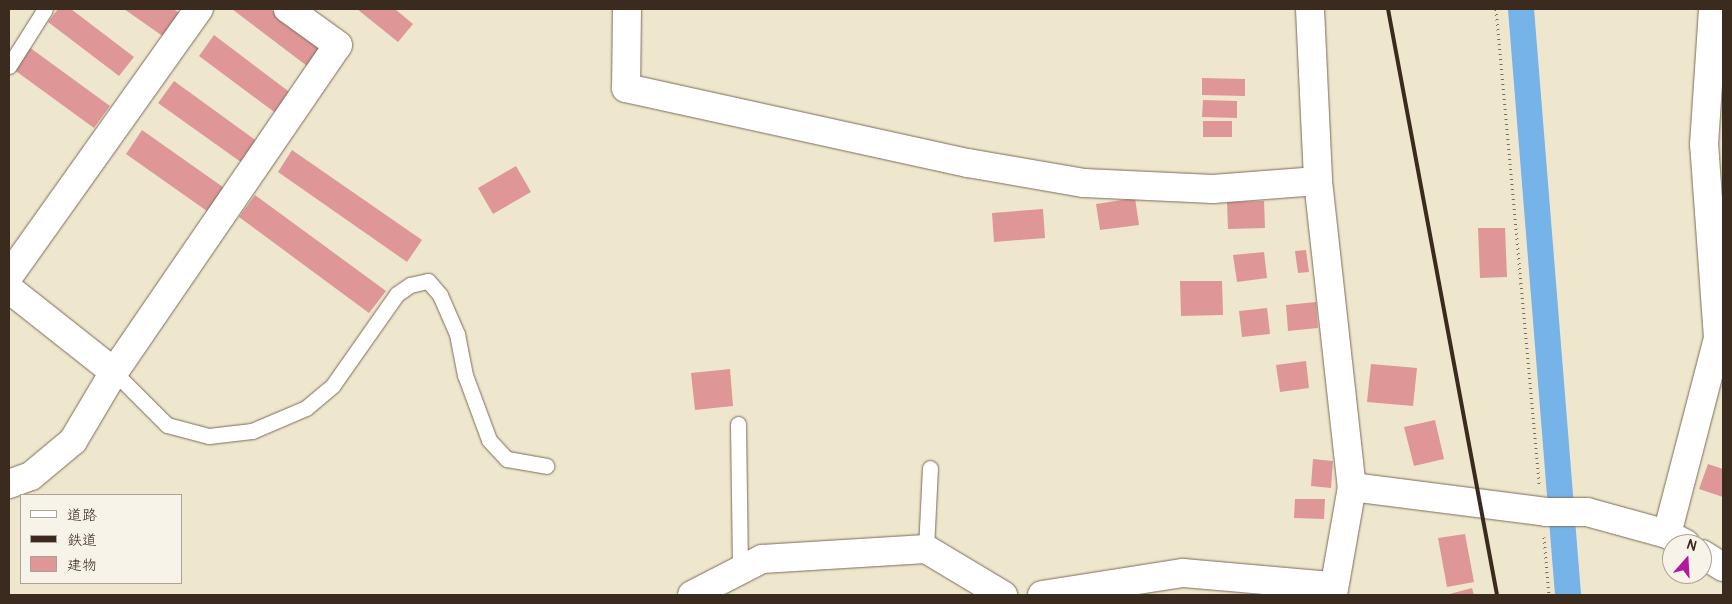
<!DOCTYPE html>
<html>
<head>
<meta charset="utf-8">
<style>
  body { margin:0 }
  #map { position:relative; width:1732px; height:604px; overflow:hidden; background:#efe7cd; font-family:Pangolin,"Klee One",sans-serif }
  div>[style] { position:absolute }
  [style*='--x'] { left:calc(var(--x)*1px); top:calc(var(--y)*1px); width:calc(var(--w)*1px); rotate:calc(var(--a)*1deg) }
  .canal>* { height:26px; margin:-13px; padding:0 13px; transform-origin:13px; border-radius:13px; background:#76b3e9 }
  .building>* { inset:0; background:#de9796 }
  .path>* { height:3px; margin-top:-1.5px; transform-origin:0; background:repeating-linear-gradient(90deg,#7a6c5b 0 1px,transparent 0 5px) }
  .roads { filter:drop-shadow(0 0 1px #7a6c5b) drop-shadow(0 0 1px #7a6c5b) }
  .service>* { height:15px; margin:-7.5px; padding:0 7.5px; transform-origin:7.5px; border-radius:7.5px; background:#fff }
  .minor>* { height:28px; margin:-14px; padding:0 14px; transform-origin:14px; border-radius:14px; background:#fff }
  .rail>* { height:4px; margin:-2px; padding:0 2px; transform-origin:2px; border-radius:2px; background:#3b2a1e }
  span { translate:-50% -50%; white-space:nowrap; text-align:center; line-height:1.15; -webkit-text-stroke:4px #f7f3e8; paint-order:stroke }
  .frame { position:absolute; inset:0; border:10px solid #3b2a1e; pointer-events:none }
  .legend { position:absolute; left:20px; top:494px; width:162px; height:90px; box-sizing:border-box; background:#f7f3e8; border:1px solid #aca397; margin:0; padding:6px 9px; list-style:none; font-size:15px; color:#3b2a1e }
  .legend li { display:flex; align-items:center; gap:10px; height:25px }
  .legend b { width:25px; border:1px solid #aca397 }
  .north { position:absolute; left:1662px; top:534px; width:50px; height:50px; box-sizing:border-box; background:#f7f3e8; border:1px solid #aca397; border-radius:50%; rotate:19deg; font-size:14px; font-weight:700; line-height:20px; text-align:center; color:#3b2a1e }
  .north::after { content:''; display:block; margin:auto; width:18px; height:22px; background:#b5179e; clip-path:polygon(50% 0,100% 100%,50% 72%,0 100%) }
</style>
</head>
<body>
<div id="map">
  <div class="canal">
    <div style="--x:1521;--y:9;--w:588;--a:85.41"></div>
  </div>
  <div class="building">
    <div style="clip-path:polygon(58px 9px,71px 9px,134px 57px,119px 76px,48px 22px)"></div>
    <div style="clip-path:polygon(124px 9px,173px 9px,181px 14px,164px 37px)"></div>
    <div style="clip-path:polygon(232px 9px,270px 9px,325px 48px,311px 69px)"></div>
    <div style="clip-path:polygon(357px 9px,395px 9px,413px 24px,398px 42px)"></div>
    <div style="clip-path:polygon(214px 35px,296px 97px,281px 117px,199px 56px)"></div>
    <div style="clip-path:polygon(29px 47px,110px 106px,94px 128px,13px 69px)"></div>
    <div style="clip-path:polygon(1202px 78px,1245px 79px,1245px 96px,1202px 95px)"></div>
    <div style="clip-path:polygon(174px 81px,261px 144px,245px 165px,158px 103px)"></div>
    <div style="clip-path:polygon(1203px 100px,1237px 101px,1237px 118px,1202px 117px)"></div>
    <div style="clip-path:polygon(1203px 121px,1232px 121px,1232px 137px,1203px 137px)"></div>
    <div style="clip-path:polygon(142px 130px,230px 192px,214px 216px,126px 154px)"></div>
    <div style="clip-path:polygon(292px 150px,422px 240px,407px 262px,278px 172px)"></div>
    <div style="clip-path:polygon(516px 166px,531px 192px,493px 214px,478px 188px)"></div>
    <div style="clip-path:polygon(255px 195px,386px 291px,369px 313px,239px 217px)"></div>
    <div style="clip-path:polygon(1135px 198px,1139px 225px,1100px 230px,1096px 204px)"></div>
    <div style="clip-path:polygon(1264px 201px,1265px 228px,1228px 229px,1227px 202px)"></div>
    <div style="clip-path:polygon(1043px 209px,1045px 238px,994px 242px,992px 213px)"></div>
    <div style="clip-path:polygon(1478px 228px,1505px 228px,1507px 277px,1480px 278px)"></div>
    <div style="clip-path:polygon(1306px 250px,1309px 272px,1298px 273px,1295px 251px)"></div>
    <div style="clip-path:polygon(1264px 252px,1267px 278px,1237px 282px,1233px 255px)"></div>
    <div style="clip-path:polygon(1180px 281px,1222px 281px,1223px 315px,1181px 316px)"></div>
    <div style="clip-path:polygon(1316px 302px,1318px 328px,1288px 331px,1286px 305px)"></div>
    <div style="clip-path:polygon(1267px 308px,1270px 334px,1242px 337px,1239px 311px)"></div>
    <div style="clip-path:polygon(1306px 361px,1309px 388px,1280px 392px,1276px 365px)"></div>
    <div style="clip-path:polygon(1371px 364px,1417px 368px,1413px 406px,1367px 402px)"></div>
    <div style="clip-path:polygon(730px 369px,733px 406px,695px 410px,691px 373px)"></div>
    <div style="clip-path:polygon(1435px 420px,1444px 459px,1414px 466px,1404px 427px)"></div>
    <div style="clip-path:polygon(1313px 459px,1333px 461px,1331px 488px,1311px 486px)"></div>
    <div style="clip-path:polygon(1708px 464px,1723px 469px,1723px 497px,1699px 489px)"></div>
    <div style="clip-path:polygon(1295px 499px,1325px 499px,1324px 519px,1294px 518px)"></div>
    <div style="clip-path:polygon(1465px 534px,1474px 582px,1447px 587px,1438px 538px)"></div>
    <div style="clip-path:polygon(1472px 588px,1474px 595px,1446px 595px)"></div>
  </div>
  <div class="path">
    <div style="--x:1496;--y:9;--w:479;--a:84.8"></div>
    <div style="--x:1544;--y:537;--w:58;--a:85.1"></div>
  </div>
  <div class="roads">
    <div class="service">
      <div style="--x:9;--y:66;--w:67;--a:-57.7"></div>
      <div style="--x:114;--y:372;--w:75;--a:45"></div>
      <div style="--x:167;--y:425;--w:43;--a:14.7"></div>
      <div style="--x:209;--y:436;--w:43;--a:-6.6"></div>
      <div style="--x:252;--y:431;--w:59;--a:-23.1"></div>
      <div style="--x:306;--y:408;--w:35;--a:-40"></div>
      <div style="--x:333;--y:385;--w:111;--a:-54.9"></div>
      <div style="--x:397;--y:294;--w:16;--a:-35"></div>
      <div style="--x:410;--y:285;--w:18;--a:-13"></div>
      <div style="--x:428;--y:281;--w:18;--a:49"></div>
      <div style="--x:440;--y:295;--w:43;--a:66.4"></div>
      <div style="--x:457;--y:334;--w:42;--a:79"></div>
      <div style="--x:465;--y:375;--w:69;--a:69.7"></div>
      <div style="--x:489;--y:440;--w:26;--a:47"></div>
      <div style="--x:507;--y:459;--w:40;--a:10"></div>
      <div style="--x:738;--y:424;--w:148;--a:89.2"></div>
      <div style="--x:926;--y:549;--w:81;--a:-87.2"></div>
    </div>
    <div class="minor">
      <div style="--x:627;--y:9;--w:79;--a:90.7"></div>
      <div style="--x:626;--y:88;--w:350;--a:12.4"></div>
      <div style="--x:968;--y:163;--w:118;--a:9.8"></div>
      <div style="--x:1084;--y:183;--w:129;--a:2.7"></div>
      <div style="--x:1213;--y:189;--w:105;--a:-4.4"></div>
      <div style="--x:1310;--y:9;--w:172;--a:87.3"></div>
      <div style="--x:1318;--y:181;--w:308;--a:83.7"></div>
      <div style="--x:1352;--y:487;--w:110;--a:100"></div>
      <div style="--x:9;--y:276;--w:328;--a:-54.6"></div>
      <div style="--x:9;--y:289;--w:134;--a:38.3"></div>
      <div style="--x:9;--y:484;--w:23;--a:-20"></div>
      <div style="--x:31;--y:476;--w:55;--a:-39.8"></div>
      <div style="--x:73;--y:441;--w:80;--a:-59.3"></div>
      <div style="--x:114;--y:372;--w:396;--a:-55.6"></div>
      <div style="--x:338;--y:45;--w:62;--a:-144.2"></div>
      <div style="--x:1352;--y:487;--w:196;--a:7.3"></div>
      <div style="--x:1546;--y:512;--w:41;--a:0"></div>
      <div style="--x:1587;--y:512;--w:83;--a:15.4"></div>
      <div style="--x:1667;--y:534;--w:21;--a:28"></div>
      <div style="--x:1667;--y:534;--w:203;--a:-75.4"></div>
      <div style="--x:1718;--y:338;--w:194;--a:-94.1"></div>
      <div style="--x:1704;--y:145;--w:136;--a:-86.2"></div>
      <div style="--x:1702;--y:554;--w:25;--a:32"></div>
      <div style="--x:692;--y:595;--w:79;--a:-27.2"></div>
      <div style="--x:762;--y:559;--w:164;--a:-3.5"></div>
      <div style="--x:926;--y:549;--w:90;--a:30.9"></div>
      <div style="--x:1042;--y:595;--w:143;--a:-8.9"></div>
      <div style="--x:1183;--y:573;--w:151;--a:5"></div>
    </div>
  </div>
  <div class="rail">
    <div style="--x:1388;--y:9;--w:596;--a:79.46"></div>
  </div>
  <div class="frame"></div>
  <ul class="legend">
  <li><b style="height:6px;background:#fff"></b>道路</li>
  <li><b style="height:6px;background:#3b2a1e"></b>鉄道</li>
  <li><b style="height:14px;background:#de9796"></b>建物</li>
  </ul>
  <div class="north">N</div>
</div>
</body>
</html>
